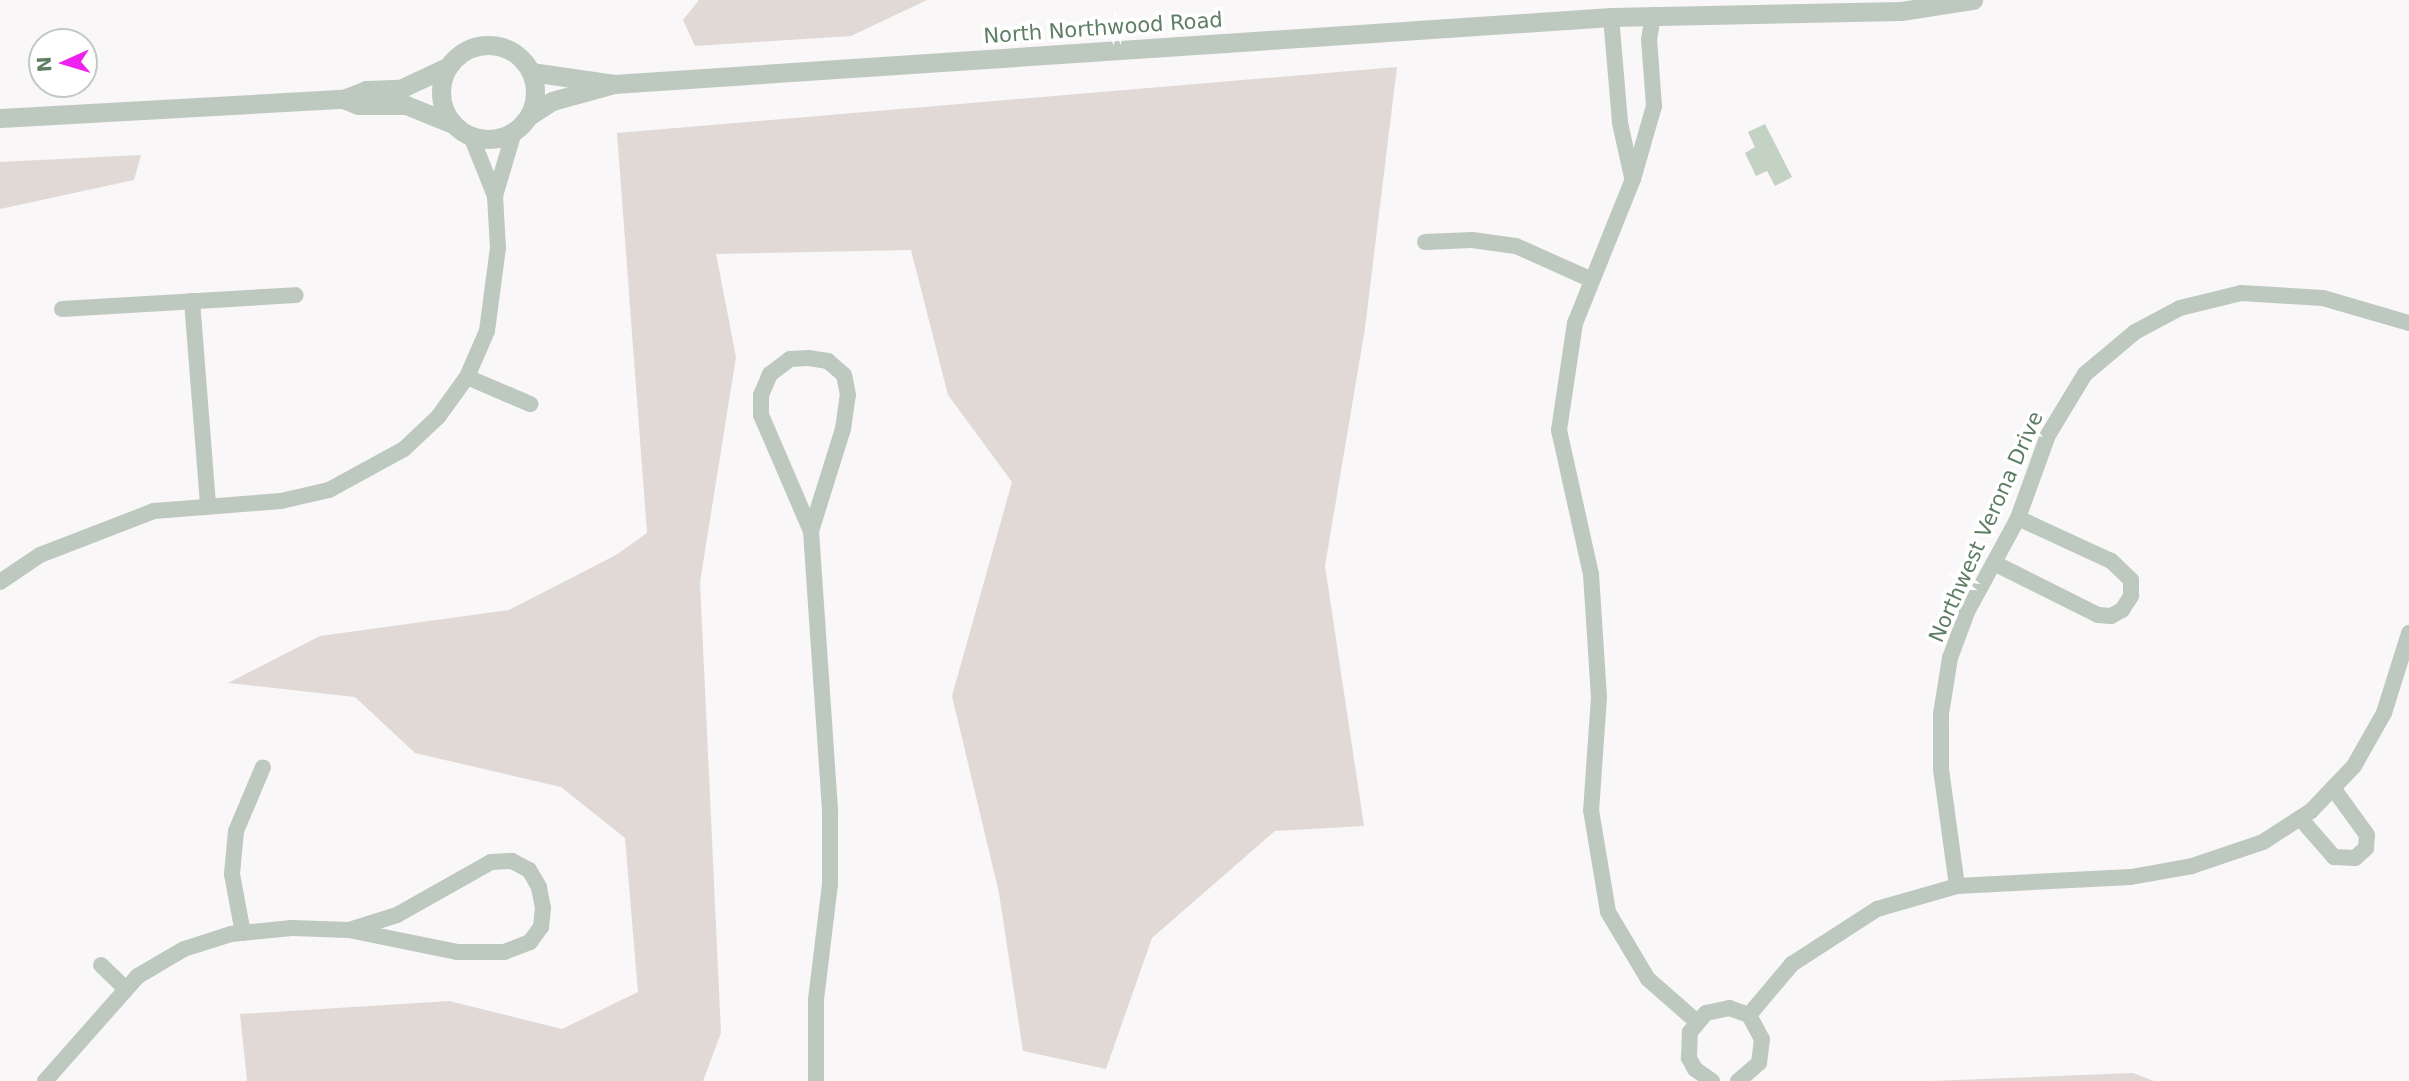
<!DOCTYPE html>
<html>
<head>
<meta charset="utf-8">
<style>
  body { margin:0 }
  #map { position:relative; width:2409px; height:1081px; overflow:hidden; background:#faf7f8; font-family:"DejaVu Sans",sans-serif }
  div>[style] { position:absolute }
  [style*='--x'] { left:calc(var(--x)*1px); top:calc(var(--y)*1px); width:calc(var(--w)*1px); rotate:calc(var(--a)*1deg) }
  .green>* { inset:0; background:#e0d9d6 }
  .water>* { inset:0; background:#c3d2c3 }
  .minor>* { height:16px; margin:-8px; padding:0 8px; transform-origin:8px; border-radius:8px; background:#bdc8bf }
  .tertiary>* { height:19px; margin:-9.5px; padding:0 9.5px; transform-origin:9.5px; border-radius:9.5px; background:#bdc8bf }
  .tertiary>.ring { margin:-9.5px; padding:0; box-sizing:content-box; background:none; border:19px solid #bdc8bf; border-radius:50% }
  span { translate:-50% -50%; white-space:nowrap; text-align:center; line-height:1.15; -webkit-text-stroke:7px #fff; paint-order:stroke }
  .street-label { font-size:21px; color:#5e7e65 }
  .north { position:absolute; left:28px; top:28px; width:70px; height:70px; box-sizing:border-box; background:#fff; border:2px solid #bfcbc1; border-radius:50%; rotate:266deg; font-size:19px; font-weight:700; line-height:28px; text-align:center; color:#5e7e65 }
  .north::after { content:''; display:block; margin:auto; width:24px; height:32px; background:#ef21f0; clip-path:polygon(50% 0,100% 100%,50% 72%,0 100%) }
</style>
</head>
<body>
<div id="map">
  <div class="green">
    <div style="clip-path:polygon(699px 0,927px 0,851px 36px,695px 46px,683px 20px)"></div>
    <div style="clip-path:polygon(1397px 67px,1365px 328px,1325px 566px,1364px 826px,1275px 831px,1152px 938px,1106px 1069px,1023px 1051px,999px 893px,952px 696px,1012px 482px,948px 395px,911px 250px,716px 254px,736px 357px,700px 582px,721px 1033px,703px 1081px,247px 1081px,240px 1014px,449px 1001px,562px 1029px,638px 992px,625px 838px,561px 787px,415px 753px,355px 697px,228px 683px,320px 636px,509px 610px,616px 555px,647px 533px,617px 133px)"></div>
    <div style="clip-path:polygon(141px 155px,134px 180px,0 209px,0 162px)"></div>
    <div style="clip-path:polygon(2133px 1073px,2154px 1081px,1932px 1081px)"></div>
  </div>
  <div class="water">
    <div style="clip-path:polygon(1765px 124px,1792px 177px,1775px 186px,1767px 171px,1756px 176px,1745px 153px,1755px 147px,1748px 132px)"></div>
  </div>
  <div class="minor">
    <div style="--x:1653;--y:15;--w:24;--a:99"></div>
    <div style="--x:1649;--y:39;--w:67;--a:85.7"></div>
    <div style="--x:1654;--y:106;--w:76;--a:106"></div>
    <div style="--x:1633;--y:179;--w:155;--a:111.9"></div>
    <div style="--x:1575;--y:323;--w:108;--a:98.5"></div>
    <div style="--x:1559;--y:430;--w:148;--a:77.5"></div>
    <div style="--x:1591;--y:574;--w:123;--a:86.3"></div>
    <div style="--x:1599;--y:697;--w:113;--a:94"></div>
    <div style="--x:1591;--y:810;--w:103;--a:80.5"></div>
    <div style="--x:1608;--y:912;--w:78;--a:59.2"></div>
    <div style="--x:1648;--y:979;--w:64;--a:41.2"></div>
    <div style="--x:1611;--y:17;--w:106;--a:85.1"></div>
    <div style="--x:1620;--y:123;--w:55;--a:77.5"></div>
    <div style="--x:471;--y:136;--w:65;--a:68.2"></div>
    <div style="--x:1425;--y:242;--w:47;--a:-2.4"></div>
    <div style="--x:1472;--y:240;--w:44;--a:7.8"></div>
    <div style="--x:1516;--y:246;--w:83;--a:24.1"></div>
    <div style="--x:192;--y:301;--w:206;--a:85.5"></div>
    <div style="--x:62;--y:309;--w:234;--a:-3.4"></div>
    <div style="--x:467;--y:377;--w:69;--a:23.2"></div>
    <div style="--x:811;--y:531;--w:107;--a:-72.6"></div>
    <div style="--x:843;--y:429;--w:34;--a:-82"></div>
    <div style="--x:848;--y:395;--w:20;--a:-101"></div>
    <div style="--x:844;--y:375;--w:21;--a:-139"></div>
    <div style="--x:828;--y:361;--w:19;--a:-171"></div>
    <div style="--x:809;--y:358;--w:19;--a:177"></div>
    <div style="--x:790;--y:359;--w:25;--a:143"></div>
    <div style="--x:770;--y:374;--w:23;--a:113"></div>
    <div style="--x:761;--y:395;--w:20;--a:90"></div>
    <div style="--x:761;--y:415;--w:126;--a:66.7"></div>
    <div style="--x:811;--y:531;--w:283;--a:86.1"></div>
    <div style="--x:830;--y:813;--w:71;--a:90"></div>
    <div style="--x:830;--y:884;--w:117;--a:96.9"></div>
    <div style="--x:816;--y:1000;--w:81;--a:90"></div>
    <div style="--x:1994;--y:563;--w:116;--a:26.6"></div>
    <div style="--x:2098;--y:615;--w:13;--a:4"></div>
    <div style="--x:2111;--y:616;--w:13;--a:-29"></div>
    <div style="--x:2122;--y:610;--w:17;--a:-57"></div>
    <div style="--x:2131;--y:596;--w:16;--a:-90"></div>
    <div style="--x:2131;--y:580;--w:28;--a:-136"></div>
    <div style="--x:2111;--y:561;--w:102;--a:-155.2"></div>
    <div style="--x:0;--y:582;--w:48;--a:-34"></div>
    <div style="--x:40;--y:555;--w:122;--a:-21.1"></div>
    <div style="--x:154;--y:511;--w:127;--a:-4.5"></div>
    <div style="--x:281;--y:501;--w:49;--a:-12.9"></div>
    <div style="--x:329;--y:490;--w:85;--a:-28.7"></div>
    <div style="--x:404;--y:449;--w:47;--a:-43.3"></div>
    <div style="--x:438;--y:417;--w:49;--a:-54.1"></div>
    <div style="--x:467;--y:377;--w:50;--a:-66.5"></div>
    <div style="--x:487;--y:331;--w:84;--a:-82.5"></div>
    <div style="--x:498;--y:248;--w:52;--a:-93.3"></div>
    <div style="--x:495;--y:196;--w:67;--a:-73.5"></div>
    <div style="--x:2300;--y:818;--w:52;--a:48.9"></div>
    <div style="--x:2334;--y:857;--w:21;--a:3"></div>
    <div style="--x:2355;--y:858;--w:15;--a:-42"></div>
    <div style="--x:2366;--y:848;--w:13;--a:-86"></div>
    <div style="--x:2367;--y:835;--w:58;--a:-125.9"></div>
    <div style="--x:1957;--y:886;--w:118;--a:-97.8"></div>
    <div style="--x:1941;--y:769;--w:55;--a:-90"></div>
    <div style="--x:1941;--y:714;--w:57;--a:-80.9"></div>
    <div style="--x:1950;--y:658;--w:49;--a:-69.7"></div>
    <div style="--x:1967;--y:612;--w:107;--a:-61.5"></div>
    <div style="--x:2018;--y:518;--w:88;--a:-70.1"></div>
    <div style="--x:2048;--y:435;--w:71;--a:-58.8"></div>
    <div style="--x:2085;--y:374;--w:65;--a:-40"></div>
    <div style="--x:2135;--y:332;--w:51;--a:-28.1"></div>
    <div style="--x:2180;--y:308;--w:63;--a:-13.8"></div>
    <div style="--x:2241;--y:293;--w:82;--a:3.5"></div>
    <div style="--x:2323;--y:298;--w:90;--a:16.2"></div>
    <div style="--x:243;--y:933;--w:60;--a:-100.6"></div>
    <div style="--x:232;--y:874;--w:43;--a:-84.7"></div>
    <div style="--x:236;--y:831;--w:69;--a:-67.1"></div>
    <div style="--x:101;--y:965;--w:35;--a:44"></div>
    <div style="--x:1749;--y:1015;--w:67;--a:-49.9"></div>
    <div style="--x:1792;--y:964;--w:101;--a:-32.9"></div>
    <div style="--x:1877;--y:909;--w:83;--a:-16"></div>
    <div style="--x:1957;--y:886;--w:174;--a:-3"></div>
    <div style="--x:2131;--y:877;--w:62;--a:-10.2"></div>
    <div style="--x:2192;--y:866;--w:75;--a:-18.7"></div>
    <div style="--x:2263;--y:842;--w:57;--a:-32.9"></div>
    <div style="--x:2311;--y:811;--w:62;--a:-46.3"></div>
    <div style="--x:2354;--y:766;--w:61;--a:-60.5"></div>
    <div style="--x:2384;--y:713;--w:84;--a:-72.6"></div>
    <div style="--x:45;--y:1081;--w:140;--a:-48.5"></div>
    <div style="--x:138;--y:976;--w:53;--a:-30.4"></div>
    <div style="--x:184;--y:949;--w:49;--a:-17.7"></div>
    <div style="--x:231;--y:934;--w:61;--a:-5.6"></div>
    <div style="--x:292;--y:928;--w:57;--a:2"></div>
    <div style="--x:349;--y:930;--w:110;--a:11.5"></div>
    <div style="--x:457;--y:952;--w:47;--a:0"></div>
    <div style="--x:504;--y:952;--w:28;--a:-21"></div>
    <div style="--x:530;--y:942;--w:19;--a:-54"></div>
    <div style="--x:541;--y:927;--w:19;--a:-84"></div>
    <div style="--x:543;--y:908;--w:21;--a:-101"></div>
    <div style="--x:539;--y:887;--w:20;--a:-120"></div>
    <div style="--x:529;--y:870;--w:19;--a:-152"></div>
    <div style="--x:512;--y:861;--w:21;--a:177"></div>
    <div style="--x:491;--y:862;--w:108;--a:150.6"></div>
    <div style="--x:397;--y:915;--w:50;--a:162.6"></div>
    <div style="--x:1712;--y:1081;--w:21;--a:-145"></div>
    <div style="--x:1695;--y:1069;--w:13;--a:-119"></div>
    <div style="--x:1689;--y:1058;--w:26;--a:-88"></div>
    <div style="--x:1690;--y:1032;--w:25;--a:-50"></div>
    <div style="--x:1706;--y:1013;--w:24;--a:-12"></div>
    <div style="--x:1729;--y:1008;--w:21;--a:19"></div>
    <div style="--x:1749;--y:1015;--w:27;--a:62"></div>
    <div style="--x:1762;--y:1039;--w:24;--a:97"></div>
    <div style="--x:1759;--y:1063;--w:28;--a:139"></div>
  </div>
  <div class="tertiary">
    <div class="ring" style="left:441px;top:45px;width:75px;height:75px"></div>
    <div style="--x:531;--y:72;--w:84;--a:8.2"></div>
    <div style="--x:614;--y:84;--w:999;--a:-3.84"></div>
    <div style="--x:1611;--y:17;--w:290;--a:-1.2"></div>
    <div style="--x:1901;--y:11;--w:73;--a:-8.7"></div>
    <div style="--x:343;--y:99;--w:16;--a:22"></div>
    <div style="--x:358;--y:105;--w:48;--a:0"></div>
    <div style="--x:406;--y:105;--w:51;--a:22"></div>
    <div style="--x:529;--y:116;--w:27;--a:-33"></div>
    <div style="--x:552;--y:101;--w:64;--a:-15.3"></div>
    <div style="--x:0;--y:118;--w:344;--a:-3.2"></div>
    <div style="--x:343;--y:99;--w:25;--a:-21"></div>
    <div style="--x:366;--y:90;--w:34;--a:-2"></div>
    <div style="--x:400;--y:89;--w:54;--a:-25.1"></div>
  </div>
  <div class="street-label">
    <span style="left:1103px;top:28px;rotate:-4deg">North Northwood Road</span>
    <span style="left:1986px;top:527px;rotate:-66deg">Northwest Verona Drive</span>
  </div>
  <div class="north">N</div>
</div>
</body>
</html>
